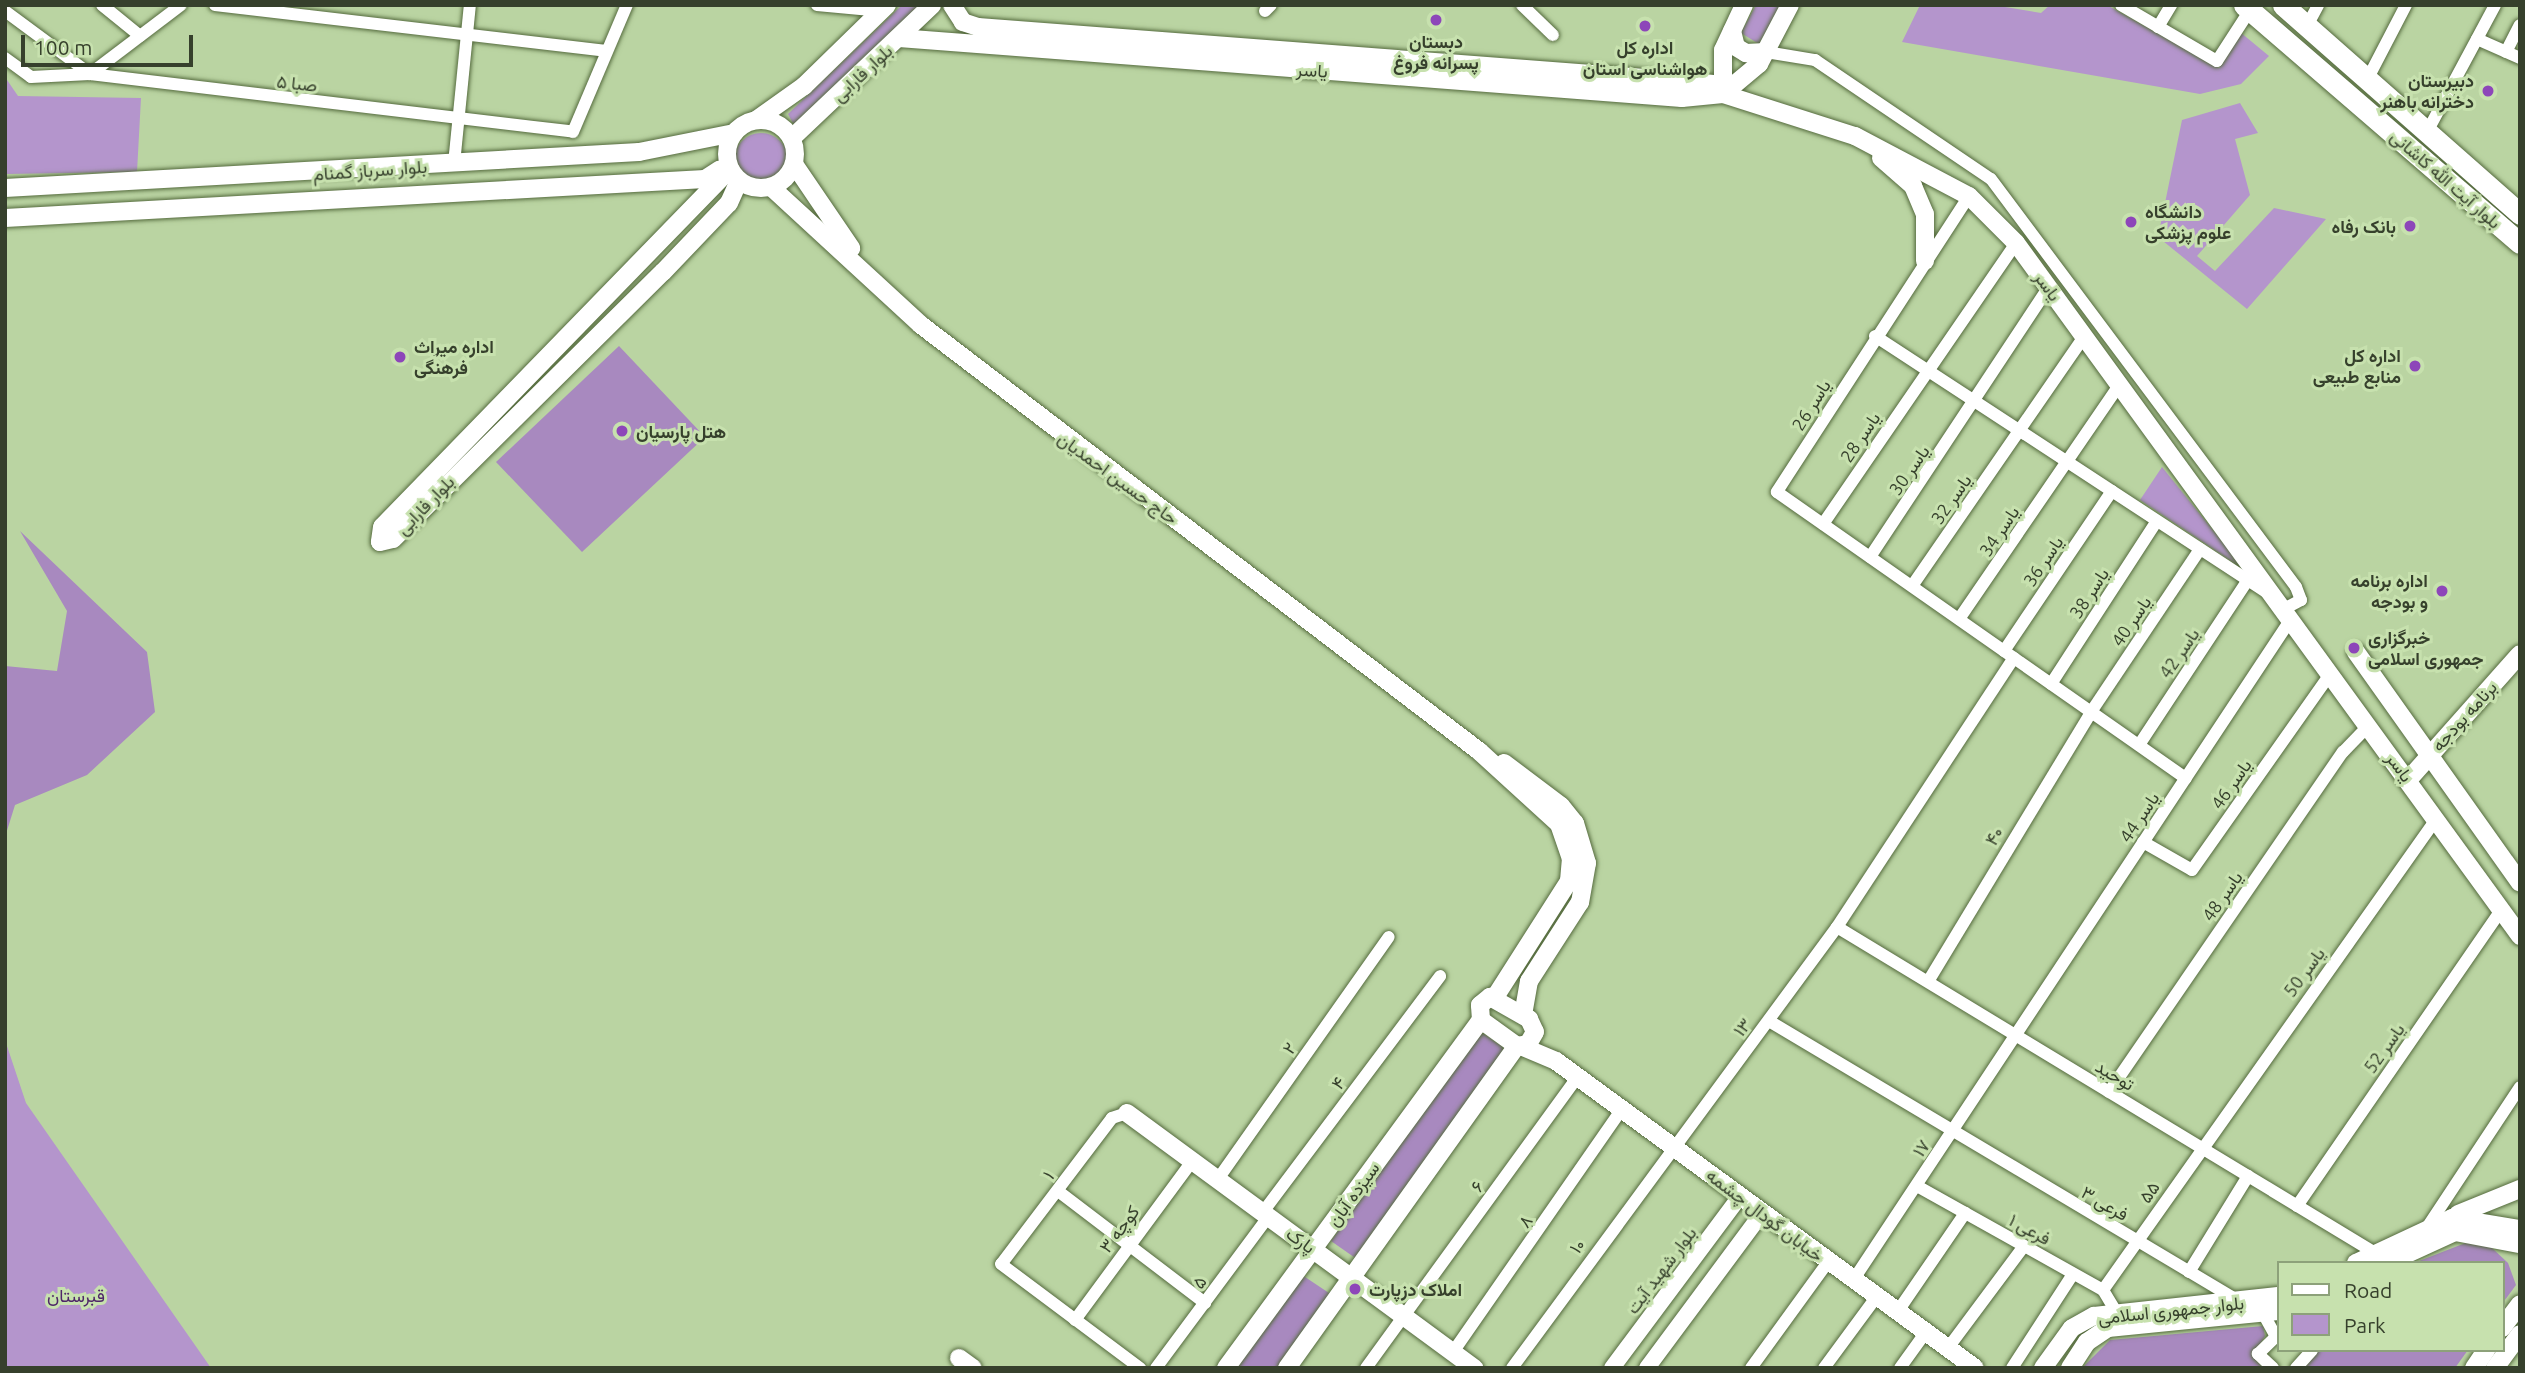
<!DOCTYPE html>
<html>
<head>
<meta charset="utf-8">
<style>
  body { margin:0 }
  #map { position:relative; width:2525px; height:1373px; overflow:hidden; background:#bad4a2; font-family:Ubuntu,Vazirmatn,sans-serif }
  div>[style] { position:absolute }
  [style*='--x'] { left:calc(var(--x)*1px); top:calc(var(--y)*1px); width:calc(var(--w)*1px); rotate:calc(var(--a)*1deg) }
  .green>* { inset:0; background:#b495cc }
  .round { border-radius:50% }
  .forest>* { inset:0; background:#a889bf }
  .roads { filter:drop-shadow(0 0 2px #556b3e) drop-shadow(0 0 2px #556b3e) }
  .minor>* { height:12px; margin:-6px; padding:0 6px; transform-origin:6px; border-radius:6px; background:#fff }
  .tertiary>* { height:16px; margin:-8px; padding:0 8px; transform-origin:8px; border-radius:8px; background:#fff }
  .secondary>* { height:18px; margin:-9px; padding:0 9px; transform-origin:9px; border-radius:9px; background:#fff }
  .secondary>.ring { margin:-9px; padding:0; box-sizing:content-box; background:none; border:18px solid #fff; border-radius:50% }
  .primary>* { height:21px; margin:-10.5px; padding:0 10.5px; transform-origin:10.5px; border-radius:10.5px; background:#fff }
  .dots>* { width:19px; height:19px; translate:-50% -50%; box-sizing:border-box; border:4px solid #c7e1ae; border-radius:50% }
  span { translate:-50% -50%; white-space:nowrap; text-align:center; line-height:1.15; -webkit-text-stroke:6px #c7e1ae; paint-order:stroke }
  .poi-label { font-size:18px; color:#36402c; font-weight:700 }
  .right { translate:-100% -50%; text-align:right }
  .left { translate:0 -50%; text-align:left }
  .street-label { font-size:18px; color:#36402c }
  .park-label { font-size:18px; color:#4e2668 }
  .frame { position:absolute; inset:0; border:7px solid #36402c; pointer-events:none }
  .legend { position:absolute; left:2277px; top:1261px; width:228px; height:91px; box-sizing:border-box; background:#c7e1ae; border:2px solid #8da17a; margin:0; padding:9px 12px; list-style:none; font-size:21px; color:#36402c }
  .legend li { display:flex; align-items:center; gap:14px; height:35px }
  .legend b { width:35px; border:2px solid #8da17a }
  .scale { position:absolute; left:21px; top:35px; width:172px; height:32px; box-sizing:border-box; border:4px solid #36402c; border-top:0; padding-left:9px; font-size:21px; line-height:24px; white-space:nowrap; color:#36402c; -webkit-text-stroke:5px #c7e1ae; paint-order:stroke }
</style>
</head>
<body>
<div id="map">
  <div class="green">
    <div style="clip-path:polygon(902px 5px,925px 5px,796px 129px,788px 114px)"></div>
    <div style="clip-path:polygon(1756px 5px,1780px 5px,1759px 44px,1741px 33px)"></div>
    <div style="clip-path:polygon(1920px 5px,1993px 5px,2041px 13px,2050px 5px,2107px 5px,2219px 68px,2240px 32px,2269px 56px,2241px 84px,2200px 94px,1902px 42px)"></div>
    <div style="clip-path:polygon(5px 77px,18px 96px,141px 98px,137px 172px,5px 174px)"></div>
    <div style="clip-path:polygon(2240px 103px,2258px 133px,2235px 139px,2250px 195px,2197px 256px,2215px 271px,2274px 208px,2326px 219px,2247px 309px,2158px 237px,2182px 120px)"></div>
    <div class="round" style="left:734px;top:133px;width:54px;height:54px"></div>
    <div style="clip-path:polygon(2162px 467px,2246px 571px,2140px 500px)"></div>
    <div style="clip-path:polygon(5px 1040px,26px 1103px,211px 1368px,5px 1368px)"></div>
  </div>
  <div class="forest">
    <div style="clip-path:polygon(619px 346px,705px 437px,582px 552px,496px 462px)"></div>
    <div style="clip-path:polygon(20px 531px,147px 652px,155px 712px,87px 775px,15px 805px,5px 837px,5px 666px,57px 671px,67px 611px)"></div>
    <div style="clip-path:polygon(1481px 1032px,1510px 1052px,1361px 1262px,1331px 1241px)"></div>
    <div style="clip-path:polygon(2468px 1242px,2491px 1247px,2508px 1263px,2516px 1285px,2502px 1304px,2502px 1263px,2414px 1263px)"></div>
    <div style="clip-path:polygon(1302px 1275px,1332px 1295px,1280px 1368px,1236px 1368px)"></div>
    <div style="clip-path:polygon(2263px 1326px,2265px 1336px,2253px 1356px,2263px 1368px,2082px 1368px,2110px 1340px)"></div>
    <div style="clip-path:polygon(2315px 1350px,2468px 1350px,2455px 1368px,2303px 1368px)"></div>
  </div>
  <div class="roads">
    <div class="minor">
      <div style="--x:102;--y:5;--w:49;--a:39.2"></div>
      <div style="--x:215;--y:5;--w:394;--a:6.7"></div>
      <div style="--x:817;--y:5;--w:65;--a:5.3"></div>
      <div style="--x:1522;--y:5;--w:43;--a:44.1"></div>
      <div style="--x:2121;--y:5;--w:111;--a:30.3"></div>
      <div style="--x:2217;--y:61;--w:61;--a:-57.1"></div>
      <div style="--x:5;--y:11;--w:106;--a:36.5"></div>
      <div style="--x:90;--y:74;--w:486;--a:6.8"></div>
      <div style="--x:573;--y:132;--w:138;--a:-67"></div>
      <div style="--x:1265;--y:11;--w:8;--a:-45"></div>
      <div style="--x:2307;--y:26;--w:24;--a:-62"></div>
      <div style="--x:2158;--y:27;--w:26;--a:-59"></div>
      <div style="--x:2477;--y:39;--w:47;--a:23.8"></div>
      <div style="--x:1766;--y:52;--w:50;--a:9.3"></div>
      <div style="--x:1815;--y:60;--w:212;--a:34.1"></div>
      <div style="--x:1991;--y:179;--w:509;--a:53.22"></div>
      <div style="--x:2296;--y:587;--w:14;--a:69"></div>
      <div style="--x:2301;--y:600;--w:19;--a:152"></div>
      <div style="--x:2506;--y:52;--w:30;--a:-63"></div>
      <div style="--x:5;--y:58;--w:32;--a:36"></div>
      <div style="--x:31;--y:77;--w:59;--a:-2.9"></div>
      <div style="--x:90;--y:74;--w:114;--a:-37.2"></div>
      <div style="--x:2367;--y:80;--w:85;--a:-62.5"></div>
      <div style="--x:2427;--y:132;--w:144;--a:-61.8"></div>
      <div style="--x:454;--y:164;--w:160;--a:-84.3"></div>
      <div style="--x:1969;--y:196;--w:353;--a:123"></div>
      <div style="--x:1777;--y:492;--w:499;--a:35"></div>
      <div style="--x:1875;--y:336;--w:466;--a:33.2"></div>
      <div style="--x:1823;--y:524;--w:341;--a:-55.5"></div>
      <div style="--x:1870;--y:557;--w:324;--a:-56.5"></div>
      <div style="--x:1912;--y:586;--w:301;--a:-55.4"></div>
      <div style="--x:1959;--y:619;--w:285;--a:-55.6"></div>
      <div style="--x:2004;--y:651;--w:193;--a:-56"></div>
      <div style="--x:2051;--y:684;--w:194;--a:-57"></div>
      <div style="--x:2139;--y:745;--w:198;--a:-56.6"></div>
      <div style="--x:2143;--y:842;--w:56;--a:29.7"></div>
      <div style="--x:2192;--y:870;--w:241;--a:-54.8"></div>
      <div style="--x:1837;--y:927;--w:629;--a:31.21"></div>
      <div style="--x:1929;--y:980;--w:313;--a:-58.8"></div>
      <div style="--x:2091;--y:712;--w:196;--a:-56.2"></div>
      <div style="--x:1769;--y:1021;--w:545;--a:30.8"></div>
      <div style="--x:2109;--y:1092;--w:413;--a:-55.5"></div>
      <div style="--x:2343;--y:752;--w:37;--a:-46"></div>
      <div style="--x:1127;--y:1113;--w:16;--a:162"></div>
      <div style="--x:1112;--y:1118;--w:183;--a:127.2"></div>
      <div style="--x:1001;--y:1264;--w:174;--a:36.8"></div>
      <div style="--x:1218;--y:1179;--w:296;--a:-54.8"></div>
      <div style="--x:1917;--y:1186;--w:213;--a:29.2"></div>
      <div style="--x:2103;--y:1290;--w:27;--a:59"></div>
      <div style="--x:1058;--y:1191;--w:185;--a:37.3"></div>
      <div style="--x:2297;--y:1206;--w:359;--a:-55.4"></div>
      <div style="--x:1263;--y:1212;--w:295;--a:-53.1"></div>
      <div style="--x:2426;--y:1229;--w:170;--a:-56.5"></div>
      <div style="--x:2189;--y:1272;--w:113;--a:-58.4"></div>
      <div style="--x:1854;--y:1279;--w:792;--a:-56.49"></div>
      <div style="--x:2103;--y:1290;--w:578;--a:-54.72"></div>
      <div style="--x:1898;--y:1311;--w:119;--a:-55.6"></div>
      <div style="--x:2264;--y:1315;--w:23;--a:61"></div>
      <div style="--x:1075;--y:1320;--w:199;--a:-53.6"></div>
      <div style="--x:1948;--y:1348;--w:127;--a:-53.3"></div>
      <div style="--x:1453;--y:1352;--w:296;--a:-55.2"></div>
      <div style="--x:1156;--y:1368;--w:189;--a:-53.4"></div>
      <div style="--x:1366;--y:1368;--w:361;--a:-54"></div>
      <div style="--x:1512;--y:1368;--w:548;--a:-53.61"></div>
      <div style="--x:1837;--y:927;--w:322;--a:-56.7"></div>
      <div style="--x:1751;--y:1368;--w:131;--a:-54"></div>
      <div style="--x:1824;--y:1368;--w:89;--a:-53.6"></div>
      <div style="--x:1900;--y:1368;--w:44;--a:-54.2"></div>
      <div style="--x:2012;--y:1368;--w:112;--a:-57"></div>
      <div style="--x:2273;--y:1368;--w:21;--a:-137"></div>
      <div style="--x:2258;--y:1354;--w:28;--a:-44"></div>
      <div style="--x:2296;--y:1368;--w:24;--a:-48"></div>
    </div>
    <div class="tertiary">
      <div style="--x:1612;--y:1368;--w:214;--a:-53.3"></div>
      <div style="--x:1647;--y:1368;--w:194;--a:-53.4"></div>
    </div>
    <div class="secondary">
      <div style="--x:1732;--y:31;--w:16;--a:76"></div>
      <div style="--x:1736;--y:47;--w:12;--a:31"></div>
      <div style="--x:1746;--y:53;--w:20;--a:-3"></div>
      <div style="--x:899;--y:38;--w:785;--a:4.38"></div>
      <div style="--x:1682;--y:98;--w:41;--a:-5.6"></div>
      <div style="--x:1723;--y:94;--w:14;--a:-135"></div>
      <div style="--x:1713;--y:84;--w:30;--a:-174"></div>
      <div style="--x:1683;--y:81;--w:707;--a:-175.62"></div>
      <div style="--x:978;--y:27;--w:16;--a:-162"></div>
      <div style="--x:963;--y:22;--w:20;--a:-123"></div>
      <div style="--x:1723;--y:94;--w:139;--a:17.7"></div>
      <div style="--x:1855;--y:136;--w:129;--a:27.8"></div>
      <div style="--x:1969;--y:196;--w:66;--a:45"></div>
      <div style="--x:2016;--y:243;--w:857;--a:53.97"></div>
      <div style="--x:1723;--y:94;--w:47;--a:-39.8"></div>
      <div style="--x:1759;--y:64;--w:67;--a:-62.3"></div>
      <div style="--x:1723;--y:94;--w:44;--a:-90"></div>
      <div style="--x:1723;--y:50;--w:50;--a:-65"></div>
      <div style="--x:756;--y:120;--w:59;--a:-35.3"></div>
      <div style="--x:804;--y:86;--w:116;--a:-44.3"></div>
      <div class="ring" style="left:727px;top:120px;width:50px;height:50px"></div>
      <div style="--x:792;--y:138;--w:193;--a:-43.5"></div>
      <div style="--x:1881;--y:158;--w:43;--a:41.2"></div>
      <div style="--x:1913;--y:186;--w:30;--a:67"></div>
      <div style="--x:1925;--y:214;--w:47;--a:90"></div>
      <div style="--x:794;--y:164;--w:102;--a:55.8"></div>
      <div style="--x:730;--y:169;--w:499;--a:134.2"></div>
      <div style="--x:382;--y:527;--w:15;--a:98"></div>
      <div style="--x:380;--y:542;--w:13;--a:-13"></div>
      <div style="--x:393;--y:539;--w:380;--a:-44.7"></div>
      <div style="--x:663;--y:272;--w:95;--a:-46.3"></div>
      <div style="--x:729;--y:203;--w:24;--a:-66"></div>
      <div style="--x:771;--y:187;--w:204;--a:42.6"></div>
      <div style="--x:921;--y:325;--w:702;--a:37.36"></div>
      <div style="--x:1479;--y:751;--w:108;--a:42.4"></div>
      <div style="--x:1559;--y:824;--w:36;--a:71"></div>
      <div style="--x:1571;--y:858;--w:23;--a:95"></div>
      <div style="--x:1569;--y:881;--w:138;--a:122.5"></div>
      <div style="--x:5;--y:188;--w:635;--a:-3.25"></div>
      <div style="--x:639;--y:152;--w:97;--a:-11.3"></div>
      <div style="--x:5;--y:218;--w:701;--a:-3.19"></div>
      <div style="--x:705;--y:179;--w:17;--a:-33"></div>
      <div style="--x:2356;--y:652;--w:283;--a:54.6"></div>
      <div style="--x:1504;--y:763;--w:71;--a:37"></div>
      <div style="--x:1561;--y:806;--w:22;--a:51"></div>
      <div style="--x:1575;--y:823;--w:42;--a:73.3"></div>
      <div style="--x:1587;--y:863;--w:40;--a:100"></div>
      <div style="--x:1580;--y:902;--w:94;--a:122.8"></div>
      <div style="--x:1529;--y:981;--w:34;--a:100"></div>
      <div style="--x:2409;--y:779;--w:167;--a:-48.4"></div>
      <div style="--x:1490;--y:997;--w:45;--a:29.4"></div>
      <div style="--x:1529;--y:1019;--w:14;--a:65"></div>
      <div style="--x:1535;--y:1032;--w:14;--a:120"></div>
      <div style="--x:1528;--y:1044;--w:11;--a:170"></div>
      <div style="--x:1517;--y:1046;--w:44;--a:-144.2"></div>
      <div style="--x:1481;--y:1020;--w:15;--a:-94"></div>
      <div style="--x:1480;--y:1005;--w:13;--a:-39"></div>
      <div style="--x:1523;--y:1047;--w:36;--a:23"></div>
      <div style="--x:1556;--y:1061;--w:519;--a:36.23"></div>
      <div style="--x:1127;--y:1113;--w:431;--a:36.3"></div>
      <div style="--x:2458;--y:1214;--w:67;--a:-22"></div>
      <div style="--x:2356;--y:1263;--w:106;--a:-25.1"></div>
      <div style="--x:2452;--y:1218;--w:69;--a:9.2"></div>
      <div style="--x:2387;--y:1263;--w:75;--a:-24.5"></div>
      <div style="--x:2455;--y:1232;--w:66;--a:10.5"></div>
      <div style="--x:2502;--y:1328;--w:30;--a:-53"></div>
      <div style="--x:959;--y:1358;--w:17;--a:36"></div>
      <div style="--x:1226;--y:1368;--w:431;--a:-53.8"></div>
      <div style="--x:1287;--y:1368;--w:396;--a:-54.5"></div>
      <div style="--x:2043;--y:1368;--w:49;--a:-54.1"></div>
      <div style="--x:2072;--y:1328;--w:25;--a:-29"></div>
      <div style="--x:2094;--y:1316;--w:185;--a:-6.2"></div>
      <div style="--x:2070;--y:1368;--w:31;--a:-57"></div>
      <div style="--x:2087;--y:1342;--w:25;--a:-34"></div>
      <div style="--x:2108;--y:1328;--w:171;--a:-5.7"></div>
      <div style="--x:2474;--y:1368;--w:22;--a:-56"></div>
      <div style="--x:2495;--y:1368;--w:42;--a:-53.7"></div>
    </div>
    <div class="primary">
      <div style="--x:2244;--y:5;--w:364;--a:40.8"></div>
      <div style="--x:2283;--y:5;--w:316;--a:41.4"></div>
    </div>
  </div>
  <div class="dots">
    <div style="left:1436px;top:20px;background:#8d46b9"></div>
    <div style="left:1645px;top:26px;background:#8d46b9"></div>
    <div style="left:2488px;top:91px;background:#8d46b9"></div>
    <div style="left:2131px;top:222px;background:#8d46b9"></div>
    <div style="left:2410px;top:226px;background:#8d46b9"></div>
    <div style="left:400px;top:357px;background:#8d46b9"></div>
    <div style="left:2415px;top:366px;background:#8d46b9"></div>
    <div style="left:622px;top:431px;background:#8d46b9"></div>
    <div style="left:2442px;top:591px;background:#8d46b9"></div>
    <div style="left:2354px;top:648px;background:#8d46b9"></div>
    <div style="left:1355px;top:1289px;background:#8d46b9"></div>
  </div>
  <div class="poi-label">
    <span style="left:1436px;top:52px">دبستان<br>پسرانه فروغ</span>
    <span style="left:1645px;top:58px">اداره کل<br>هواشناسی استان</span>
    <span class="right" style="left:2474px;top:91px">دبیرستان<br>دخترانه باهنر</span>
    <span class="left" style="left:2145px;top:222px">دانشگاه<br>علوم پزشکی</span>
    <span class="right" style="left:2396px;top:226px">بانک رفاه</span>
    <span class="left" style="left:414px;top:357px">اداره میراث<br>فرهنگی</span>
    <span class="right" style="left:2401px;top:366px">اداره کل<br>منابع طبیعی</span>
    <span class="left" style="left:636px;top:431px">هتل پارسیان</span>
    <span class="right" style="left:2428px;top:591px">اداره برنامه<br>و بودجه</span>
    <span class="left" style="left:2368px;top:648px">خبرگزاری<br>جمهوری اسلامی</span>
    <span class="left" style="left:1369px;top:1289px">املاک دزپارت</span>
  </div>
  <div class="street-label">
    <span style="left:1312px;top:70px;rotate:4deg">یاسر</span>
    <span style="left:862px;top:73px;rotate:-43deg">بلوار فارابی</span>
    <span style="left:297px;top:83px;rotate:6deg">صبا ۵</span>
    <span style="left:370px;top:170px;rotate:-4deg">بلوار سرباز گمنام</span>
    <span style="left:2446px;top:179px;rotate:41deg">بلوار آیت الله کاشانی</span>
    <span style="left:2048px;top:286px;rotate:54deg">یاسر</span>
    <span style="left:1811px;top:405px;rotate:-58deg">یاسر 26</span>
    <span style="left:1860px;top:437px;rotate:-56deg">یاسر 28</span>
    <span style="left:1909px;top:470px;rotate:-55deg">یاسر 30</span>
    <span style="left:1118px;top:478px;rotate:36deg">حاج حسین احمدیان</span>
    <span style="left:1951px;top:499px;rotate:-55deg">یاسر 32</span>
    <span style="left:425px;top:505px;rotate:-46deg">بلوار فارابی</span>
    <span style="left:1999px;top:531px;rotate:-56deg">یاسر 34</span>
    <span style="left:2043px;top:561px;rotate:-56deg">یاسر 36</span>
    <span style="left:2089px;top:593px;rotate:-57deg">یاسر 38</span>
    <span style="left:2131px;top:621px;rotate:-56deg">یاسر 40</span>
    <span style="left:2179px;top:653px;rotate:-56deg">یاسر 42</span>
    <span style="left:2464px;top:716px;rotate:-48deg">برنامه بودجه</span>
    <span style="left:2400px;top:767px;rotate:54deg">یاسر</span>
    <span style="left:2231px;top:784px;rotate:-55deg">یاسر 46</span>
    <span style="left:2139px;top:817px;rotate:-56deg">یاسر 44</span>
    <span style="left:1994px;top:836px;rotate:-59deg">۴۰</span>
    <span style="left:2222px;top:896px;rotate:-55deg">یاسر 48</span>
    <span style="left:2304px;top:972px;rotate:-54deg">یاسر 50</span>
    <span style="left:1742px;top:1027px;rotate:-52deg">۱۳</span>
    <span style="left:1289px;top:1048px;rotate:-55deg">۲</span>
    <span style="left:2384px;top:1048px;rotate:-55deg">یاسر 52</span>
    <span style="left:2115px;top:1075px;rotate:31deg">توحید</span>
    <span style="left:1338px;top:1083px;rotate:-53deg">۴</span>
    <span style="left:1921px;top:1148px;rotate:-56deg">۱۷</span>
    <span style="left:1048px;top:1175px;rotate:-53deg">۱</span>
    <span style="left:1477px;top:1186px;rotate:-54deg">۶</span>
    <span style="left:2149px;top:1192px;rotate:-56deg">۵۵</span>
    <span style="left:1353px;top:1194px;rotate:-54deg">سیزده آبان</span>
    <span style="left:2105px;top:1203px;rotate:30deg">فرعی ۳</span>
    <span style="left:1765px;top:1215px;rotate:37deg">خیابان گودال چشمه</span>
    <span style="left:1525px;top:1221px;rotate:-54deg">۸</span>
    <span style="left:1119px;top:1229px;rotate:-53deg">کوچه ۳</span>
    <span style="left:2030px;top:1229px;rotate:29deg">فرعی ۱</span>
    <span style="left:1301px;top:1240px;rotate:36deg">پارک</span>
    <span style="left:1577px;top:1246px;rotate:-54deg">۱۰</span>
    <span style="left:1661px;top:1270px;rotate:-53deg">بلوار شهید آیت</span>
    <span style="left:1199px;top:1282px;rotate:-54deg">۵</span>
    <span style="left:2171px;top:1310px;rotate:-6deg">بلوار جمهوری اسلامی</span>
  </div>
  <div class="park-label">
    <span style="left:76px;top:1295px">قبرستان</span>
  </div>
  <div class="frame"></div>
  <ul class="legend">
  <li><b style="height:9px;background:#fff"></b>Road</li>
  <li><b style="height:19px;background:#b495cc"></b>Park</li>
  </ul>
  <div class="scale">100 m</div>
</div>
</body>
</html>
